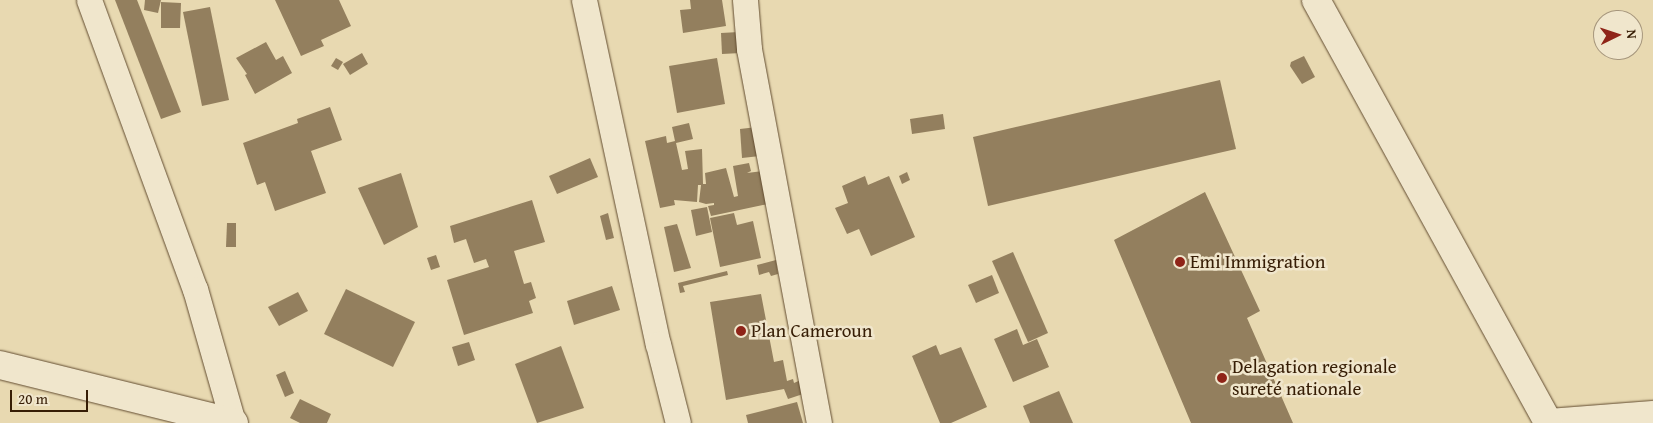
<!DOCTYPE html>
<html>
<head>
<meta charset="utf-8">
<style>
  body { margin:0 }
  #map { position:relative; width:1653px; height:423px; overflow:hidden; background:#e8d9b1; font-family:"Gentium Book Plus",serif }
  div>[style] { position:absolute }
  [style*='--x'] { left:calc(var(--x)*1px); top:calc(var(--y)*1px); width:calc(var(--w)*1px); rotate:calc(var(--a)*1deg) }
  .building>* { inset:0; background:#937f5e }
  .roads { filter:drop-shadow(0 0 1px #624c30) drop-shadow(0 0 1px #624c30) }
  .minor>* { height:25px; margin:-12.5px; padding:0 12.5px; transform-origin:12.5px; border-radius:12.5px; background:#f0e6cc }
  .tertiary>* { height:28px; margin:-14px; padding:0 14px; transform-origin:14px; border-radius:14px; background:#f0e6cc }
  .dots>* { width:14px; height:14px; translate:-50% -50%; box-sizing:border-box; border:2px solid #f0e6cc; border-radius:50% }
  span { translate:-50% -50%; white-space:nowrap; text-align:center; line-height:1.15; -webkit-text-stroke:5px #f0e6cc; paint-order:stroke }
  .poi-label { font-size:19px; color:#361d05 }
  .left { translate:0 -50%; text-align:left }
  .north { position:absolute; left:1593px; top:10px; width:50px; height:50px; box-sizing:border-box; background:#f0e6cc; border:1px solid #a6967c; border-radius:50%; rotate:86deg; font-size:14px; font-weight:700; line-height:20px; text-align:center; color:#361d05 }
  .north::after { content:''; display:block; margin:auto; width:18px; height:22px; background:#8f2418; clip-path:polygon(50% 0,100% 100%,50% 72%,0 100%) }
  .scale { position:absolute; left:10px; top:390px; width:78px; height:22px; box-sizing:border-box; border:2px solid #361d05; border-top:0; padding-left:6px; font-size:15px; line-height:18px; white-space:nowrap; color:#361d05; -webkit-text-stroke:4px #f0e6cc; paint-order:stroke }
</style>
</head>
<body>
<div id="map">
  <div class="building">
    <div style="clip-path:polygon(115px 0,137px 0,181px 112px,161px 119px)"></div>
    <div style="clip-path:polygon(145px 0,161px 0,158px 13px,144px 10px)"></div>
    <div style="clip-path:polygon(275px 0,339px 0,351px 26px,321px 40px,324px 46px,301px 56px)"></div>
    <div style="clip-path:polygon(690px 0,722px 0,726px 26px,683px 33px,680px 10px,691px 9px)"></div>
    <div style="clip-path:polygon(161px 2px,181px 3px,180px 28px,161px 28px)"></div>
    <div style="clip-path:polygon(210px 7px,229px 100px,202px 106px,183px 12px)"></div>
    <div style="clip-path:polygon(739px 32px,741px 53px,722px 54px,721px 33px)"></div>
    <div style="clip-path:polygon(266px 42px,276px 60px,283px 56px,292px 73px,255px 94px,245px 75px,247px 74px,236px 58px)"></div>
    <div style="clip-path:polygon(362px 53px,368px 64px,350px 75px,343px 64px)"></div>
    <div style="clip-path:polygon(1304px 56px,1315px 77px,1302px 84px,1290px 66px,1291px 62px)"></div>
    <div style="clip-path:polygon(336px 58px,343px 62px,338px 70px,331px 66px)"></div>
    <div style="clip-path:polygon(717px 58px,725px 104px,677px 113px,669px 66px)"></div>
    <div style="clip-path:polygon(1220px 80px,1236px 149px,988px 206px,973px 137px)"></div>
    <div style="clip-path:polygon(330px 107px,342px 140px,311px 151px,326px 193px,275px 211px,265px 182px,257px 185px,243px 143px,298px 123px,297px 119px)"></div>
    <div style="clip-path:polygon(943px 114px,945px 129px,912px 134px,910px 119px)"></div>
    <div style="clip-path:polygon(689px 123px,693px 139px,676px 143px,682px 170px,688px 169px,685px 151px,702px 149px,703px 184px,706px 184px,705px 173px,726px 168px,734px 197px,738px 196px,733px 166px,749px 163px,751px 171px,747px 173px,763px 171px,768px 204px,711px 216px,708px 206px,714px 205px,714px 203px,706px 204px,699px 202px,701px 185px,698px 185px,697px 202px,674px 200px,675px 205px,660px 208px,645px 141px,666px 136px,667px 143px,675px 141px,672px 127px)"></div>
    <div style="clip-path:polygon(757px 127px,760px 156px,742px 158px,740px 129px)"></div>
    <div style="clip-path:polygon(590px 158px,598px 177px,557px 194px,549px 176px)"></div>
    <div style="clip-path:polygon(907px 172px,910px 180px,902px 184px,899px 176px)"></div>
    <div style="clip-path:polygon(401px 173px,418px 227px,384px 245px,358px 188px)"></div>
    <div style="clip-path:polygon(865px 176px,868px 185px,889px 176px,915px 237px,871px 256px,859px 229px,847px 234px,835px 208px,848px 203px,842px 186px)"></div>
    <div style="clip-path:polygon(1205px 192px,1260px 311px,1247px 318px,1293px 423px,1191px 423px,1114px 240px)"></div>
    <div style="clip-path:polygon(532px 200px,545px 242px,514px 251px,524px 284px,531px 282px,536px 298px,529px 301px,533px 313px,464px 335px,447px 280px,489px 267px,486px 259px,474px 263px,466px 239px,454px 243px,450px 226px)"></div>
    <div style="clip-path:polygon(707px 207px,712px 232px,696px 236px,691px 210px)"></div>
    <div style="clip-path:polygon(608px 213px,614px 238px,606px 240px,600px 216px)"></div>
    <div style="clip-path:polygon(734px 213px,737px 225px,753px 221px,761px 258px,720px 267px,710px 218px)"></div>
    <div style="clip-path:polygon(227px 223px,236px 223px,236px 247px,226px 247px)"></div>
    <div style="clip-path:polygon(677px 224px,691px 268px,674px 272px,664px 227px)"></div>
    <div style="clip-path:polygon(1013px 252px,1048px 333px,1028px 342px,992px 261px)"></div>
    <div style="clip-path:polygon(436px 255px,440px 267px,431px 270px,427px 258px)"></div>
    <div style="clip-path:polygon(776px 260px,778px 274px,771px 276px,769px 272px,759px 275px,757px 265px)"></div>
    <div style="clip-path:polygon(727px 271px,728px 275px,683px 286px,685px 292px,680px 293px,678px 283px)"></div>
    <div style="clip-path:polygon(992px 275px,999px 293px,976px 303px,968px 285px)"></div>
    <div style="clip-path:polygon(612px 286px,620px 310px,574px 325px,567px 301px)"></div>
    <div style="clip-path:polygon(346px 289px,415px 322px,393px 367px,324px 334px)"></div>
    <div style="clip-path:polygon(298px 292px,308px 311px,279px 326px,268px 307px)"></div>
    <div style="clip-path:polygon(761px 294px,774px 362px,783px 360px,787px 381px,793px 379px,794px 383px,803px 379px,806px 393px,788px 399px,784px 389px,726px 400px,710px 302px)"></div>
    <div style="clip-path:polygon(1017px 329px,1023px 345px,1037px 339px,1049px 367px,1013px 382px,994px 339px)"></div>
    <div style="clip-path:polygon(469px 342px,475px 360px,458px 366px,452px 347px)"></div>
    <div style="clip-path:polygon(936px 345px,940px 355px,961px 347px,987px 407px,951px 423px,940px 423px,912px 356px)"></div>
    <div style="clip-path:polygon(561px 346px,584px 408px,537px 423px,515px 364px)"></div>
    <div style="clip-path:polygon(285px 371px,294px 393px,285px 397px,276px 375px)"></div>
    <div style="clip-path:polygon(1059px 391px,1073px 423px,1030px 423px,1023px 406px)"></div>
    <div style="clip-path:polygon(300px 399px,331px 414px,327px 423px,300px 423px,290px 418px)"></div>
    <div style="clip-path:polygon(797px 402px,803px 423px,748px 423px,746px 415px)"></div>
  </div>
  <div class="roads">
    <div class="minor">
      <div style="--x:89;--y:0;--w:308;--a:69.9"></div>
      <div style="--x:195;--y:289;--w:138;--a:74.1"></div>
      <div style="--x:584;--y:0;--w:352;--a:77.9"></div>
      <div style="--x:658;--y:344;--w:81;--a:75.8"></div>
      <div style="--x:745;--y:0;--w:49;--a:85.3"></div>
      <div style="--x:749;--y:49;--w:380;--a:79.4"></div>
      <div style="--x:1548;--y:421;--w:105;--a:-4.4"></div>
    </div>
    <div class="tertiary">
      <div style="--x:1316;--y:0;--w:483;--a:61.2"></div>
      <div style="--x:0;--y:365;--w:241;--a:13.9"></div>
    </div>
  </div>
  <div class="dots">
    <div style="left:1180px;top:262px;background:#8f2418"></div>
    <div style="left:741px;top:331px;background:#8f2418"></div>
    <div style="left:1222px;top:378px;background:#8f2418"></div>
  </div>
  <div class="poi-label">
    <span class="left" style="left:1190px;top:262px">Emi Immigration</span>
    <span class="left" style="left:751px;top:331px">Plan Cameroun</span>
    <span class="left" style="left:1232px;top:378px">Delagation regionale<br>sureté nationale</span>
  </div>
  <div class="north">N</div>
  <div class="scale">20 m</div>
</div>
</body>
</html>
